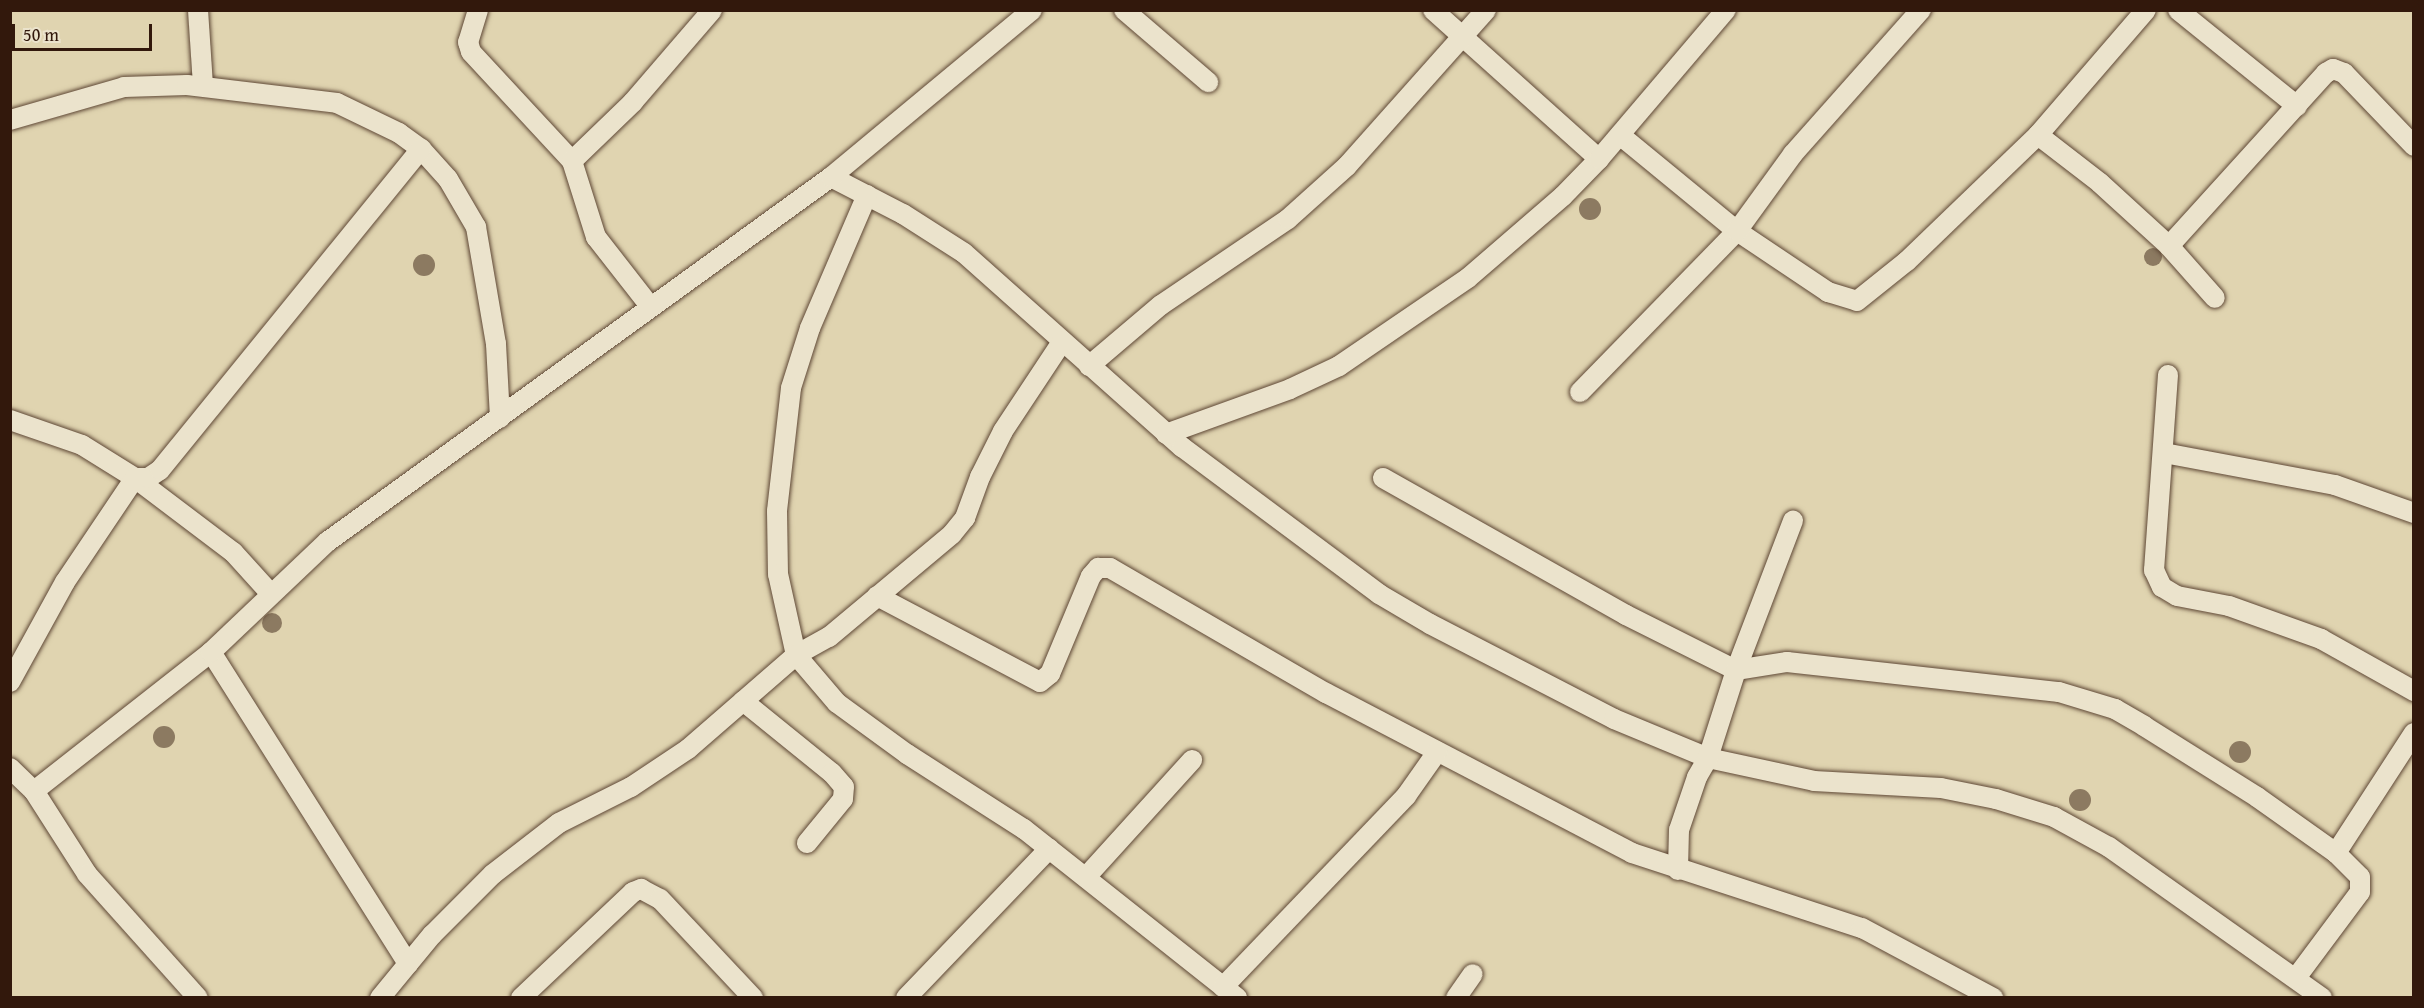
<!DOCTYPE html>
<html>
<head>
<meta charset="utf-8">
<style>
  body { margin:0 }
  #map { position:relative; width:2424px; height:1008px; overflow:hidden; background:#e0d4b0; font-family:"Gentium Book Plus",serif }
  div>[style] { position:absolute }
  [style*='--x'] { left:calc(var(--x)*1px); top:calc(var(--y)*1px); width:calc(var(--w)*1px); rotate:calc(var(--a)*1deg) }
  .building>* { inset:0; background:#8c7a61 }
  .round { border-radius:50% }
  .roads { filter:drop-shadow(0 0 2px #5e4735) drop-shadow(0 0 2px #5e4735) }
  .street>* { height:20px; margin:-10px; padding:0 10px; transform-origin:10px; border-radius:10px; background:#ebe3cc }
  span { translate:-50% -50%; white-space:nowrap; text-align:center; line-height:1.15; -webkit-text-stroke:5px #ebe3cc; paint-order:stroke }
  .frame { position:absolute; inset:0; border:12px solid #32180c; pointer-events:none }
  .scale { position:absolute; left:12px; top:24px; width:140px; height:27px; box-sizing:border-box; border:3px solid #32180c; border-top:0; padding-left:8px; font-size:18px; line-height:21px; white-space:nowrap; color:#32180c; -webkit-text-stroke:4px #ebe3cc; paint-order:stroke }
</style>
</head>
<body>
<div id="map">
  <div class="building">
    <div class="round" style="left:1579px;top:198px;width:22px;height:22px"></div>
    <div class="round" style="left:2144px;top:248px;width:18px;height:18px"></div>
    <div class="round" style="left:413px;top:254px;width:22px;height:22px"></div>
    <div class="round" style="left:262px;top:613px;width:20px;height:20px"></div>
    <div class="round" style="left:153px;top:726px;width:22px;height:22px"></div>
    <div class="round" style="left:2229px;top:741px;width:22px;height:22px"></div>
    <div class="round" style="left:2069px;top:789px;width:22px;height:22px"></div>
  </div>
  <div class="roads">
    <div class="street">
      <div style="--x:198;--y:10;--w:76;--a:86.2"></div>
      <div style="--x:478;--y:10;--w:34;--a:107"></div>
      <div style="--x:468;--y:42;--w:10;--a:73"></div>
      <div style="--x:471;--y:52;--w:149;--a:47.2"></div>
      <div style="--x:572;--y:161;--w:80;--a:72.5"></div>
      <div style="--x:596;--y:237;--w:88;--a:52"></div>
      <div style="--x:1124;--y:10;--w:111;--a:40.6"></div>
      <div style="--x:1433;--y:10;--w:223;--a:41.9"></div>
      <div style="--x:2178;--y:10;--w:153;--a:38.9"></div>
      <div style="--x:10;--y:120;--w:119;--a:-16.1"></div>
      <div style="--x:124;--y:87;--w:63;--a:-1.8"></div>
      <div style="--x:187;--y:85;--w:151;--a:6.8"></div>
      <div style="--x:337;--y:103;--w:69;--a:25.8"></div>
      <div style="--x:399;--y:133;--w:27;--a:36"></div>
      <div style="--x:421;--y:149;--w:40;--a:48"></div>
      <div style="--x:448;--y:179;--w:56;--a:59.7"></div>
      <div style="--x:476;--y:227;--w:119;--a:80.3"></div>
      <div style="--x:496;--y:344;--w:74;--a:86.9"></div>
      <div style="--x:1620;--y:135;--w:151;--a:39.4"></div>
      <div style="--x:1737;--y:231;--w:110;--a:33.8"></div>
      <div style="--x:1828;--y:292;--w:30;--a:17"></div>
      <div style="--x:1857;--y:301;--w:64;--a:-38.7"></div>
      <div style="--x:1907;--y:261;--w:182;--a:-43.9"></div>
      <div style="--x:2038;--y:135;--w:165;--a:-49.2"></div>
      <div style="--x:2038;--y:135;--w:78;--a:37.7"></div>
      <div style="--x:2100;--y:183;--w:93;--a:42.4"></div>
      <div style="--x:2169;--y:246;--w:69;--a:48.5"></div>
      <div style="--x:572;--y:161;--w:85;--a:-44"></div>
      <div style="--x:633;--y:102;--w:121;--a:-49.3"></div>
      <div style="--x:831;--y:177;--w:81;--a:27.2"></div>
      <div style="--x:903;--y:214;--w:72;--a:32.6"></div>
      <div style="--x:964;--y:253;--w:292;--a:41.7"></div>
      <div style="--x:1182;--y:447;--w:246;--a:36.7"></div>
      <div style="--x:1379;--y:594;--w:59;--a:30.5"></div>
      <div style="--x:1430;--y:624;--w:207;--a:27.3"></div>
      <div style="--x:1614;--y:719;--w:102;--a:22.5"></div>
      <div style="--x:1708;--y:758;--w:108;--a:12.2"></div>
      <div style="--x:1814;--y:781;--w:127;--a:3.2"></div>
      <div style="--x:1941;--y:788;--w:56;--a:11.3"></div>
      <div style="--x:1996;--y:799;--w:61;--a:17.2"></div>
      <div style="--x:2054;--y:817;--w:63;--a:28.6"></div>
      <div style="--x:2109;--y:847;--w:261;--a:35.3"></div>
      <div style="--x:867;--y:195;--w:145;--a:113.2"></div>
      <div style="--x:810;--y:328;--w:63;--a:107.6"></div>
      <div style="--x:791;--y:388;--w:124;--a:96.5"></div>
      <div style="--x:777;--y:511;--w:63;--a:89.1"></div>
      <div style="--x:778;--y:574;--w:83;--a:77.5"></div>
      <div style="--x:796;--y:655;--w:63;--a:49.5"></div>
      <div style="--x:837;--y:703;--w:87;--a:36.1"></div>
      <div style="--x:907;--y:754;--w:139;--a:32.7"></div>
      <div style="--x:1024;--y:829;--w:272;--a:38.4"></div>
      <div style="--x:2169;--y:246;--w:234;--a:-47.8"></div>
      <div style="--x:2326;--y:73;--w:8;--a:-30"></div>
      <div style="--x:2333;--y:69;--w:12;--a:20"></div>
      <div style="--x:2344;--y:73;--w:101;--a:46.2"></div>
      <div style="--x:1089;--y:366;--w:94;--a:-40.3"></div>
      <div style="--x:1161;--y:305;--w:153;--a:-34.1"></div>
      <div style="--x:1288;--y:219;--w:79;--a:-41.9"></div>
      <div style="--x:1347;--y:166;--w:209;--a:-48.3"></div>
      <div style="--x:2168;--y:375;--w:196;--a:94.1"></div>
      <div style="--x:2154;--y:570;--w:19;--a:65"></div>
      <div style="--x:2162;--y:587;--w:17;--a:31"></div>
      <div style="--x:2177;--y:596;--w:53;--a:10.9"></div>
      <div style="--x:2229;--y:606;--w:98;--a:19.7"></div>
      <div style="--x:2321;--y:639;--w:107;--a:29.2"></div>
      <div style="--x:1580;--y:392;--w:225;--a:-45.7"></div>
      <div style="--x:1737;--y:231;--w:95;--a:-54"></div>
      <div style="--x:1793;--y:154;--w:193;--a:-48.4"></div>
      <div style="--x:10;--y:420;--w:76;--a:19.1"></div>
      <div style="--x:82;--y:445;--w:62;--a:31.9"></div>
      <div style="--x:135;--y:478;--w:123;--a:37.1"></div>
      <div style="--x:233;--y:552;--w:55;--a:47.9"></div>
      <div style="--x:1166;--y:434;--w:132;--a:-19.9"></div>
      <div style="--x:1290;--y:389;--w:54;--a:-25.1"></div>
      <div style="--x:1339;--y:366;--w:156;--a:-34.3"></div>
      <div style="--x:1468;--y:278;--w:125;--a:-40.8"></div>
      <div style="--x:1563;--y:196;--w:52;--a:-45.8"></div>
      <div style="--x:1599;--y:159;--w:196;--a:-49.6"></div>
      <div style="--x:2164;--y:453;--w:174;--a:10.6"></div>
      <div style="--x:2335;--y:485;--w:84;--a:19.5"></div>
      <div style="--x:1383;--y:478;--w:279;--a:29.4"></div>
      <div style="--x:1626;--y:615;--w:123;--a:26.6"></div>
      <div style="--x:1736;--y:670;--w:160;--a:-69.1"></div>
      <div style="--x:877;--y:596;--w:184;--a:27.8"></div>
      <div style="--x:1040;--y:682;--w:13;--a:-39"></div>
      <div style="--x:1050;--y:674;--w:106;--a:-67.3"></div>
      <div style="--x:1091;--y:576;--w:11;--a:-49"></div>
      <div style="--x:1098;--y:568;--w:12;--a:0"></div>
      <div style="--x:1110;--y:568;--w:250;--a:30.1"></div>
      <div style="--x:1326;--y:693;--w:345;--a:27.6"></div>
      <div style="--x:1632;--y:853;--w:242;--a:18.1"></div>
      <div style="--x:1862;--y:928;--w:149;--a:28.1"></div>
      <div style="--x:211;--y:652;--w:369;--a:57.7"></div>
      <div style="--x:10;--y:682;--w:114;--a:-61.2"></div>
      <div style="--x:65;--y:582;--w:125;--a:-56.1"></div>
      <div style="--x:135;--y:478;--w:13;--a:0"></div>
      <div style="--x:148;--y:478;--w:14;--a:-34"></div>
      <div style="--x:160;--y:470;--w:414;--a:-50.9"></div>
      <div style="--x:743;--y:701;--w:114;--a:39"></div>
      <div style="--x:832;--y:773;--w:18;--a:49"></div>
      <div style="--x:844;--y:787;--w:12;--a:95"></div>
      <div style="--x:843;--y:799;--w:57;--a:129.3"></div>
      <div style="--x:10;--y:768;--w:33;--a:44"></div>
      <div style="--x:34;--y:791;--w:98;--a:57.4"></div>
      <div style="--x:87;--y:874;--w:166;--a:48.2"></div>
      <div style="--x:34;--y:791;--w:225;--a:-38.1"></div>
      <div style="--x:211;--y:652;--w:160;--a:-43.5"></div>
      <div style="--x:327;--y:542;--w:622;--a:-35.91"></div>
      <div style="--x:831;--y:177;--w:261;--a:-39.7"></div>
      <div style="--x:2336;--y:853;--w:143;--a:-57"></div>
      <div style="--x:1678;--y:870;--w:40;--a:-88.6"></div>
      <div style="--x:1679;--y:830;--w:56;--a:-71.2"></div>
      <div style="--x:1697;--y:777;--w:22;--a:-60"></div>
      <div style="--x:1708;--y:758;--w:92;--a:-72.3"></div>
      <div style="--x:1736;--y:670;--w:52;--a:-8.9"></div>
      <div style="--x:1787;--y:662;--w:274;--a:6.3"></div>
      <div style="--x:2059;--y:692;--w:59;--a:16.9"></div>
      <div style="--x:2115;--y:709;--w:34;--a:30"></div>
      <div style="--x:2144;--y:726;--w:133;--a:32.1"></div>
      <div style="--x:2257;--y:797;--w:97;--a:35.3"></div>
      <div style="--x:2336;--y:853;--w:34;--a:45"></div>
      <div style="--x:2360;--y:877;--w:15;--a:90"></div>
      <div style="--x:2360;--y:892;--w:107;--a:126.7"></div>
      <div style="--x:1086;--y:877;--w:158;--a:-47.8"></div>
      <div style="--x:1223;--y:987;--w:265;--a:-46.2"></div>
      <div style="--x:1406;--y:796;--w:54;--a:-54.8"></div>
      <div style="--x:380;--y:998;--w:82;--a:-50.5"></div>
      <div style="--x:432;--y:935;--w:86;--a:-45"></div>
      <div style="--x:493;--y:874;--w:83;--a:-37.7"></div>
      <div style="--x:559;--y:823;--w:80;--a:-26.6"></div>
      <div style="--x:631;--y:787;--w:69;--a:-33.7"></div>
      <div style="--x:688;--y:749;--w:143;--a:-41"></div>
      <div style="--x:796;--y:655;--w:38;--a:-29"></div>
      <div style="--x:829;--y:637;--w:160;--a:-39.9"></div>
      <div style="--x:952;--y:534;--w:21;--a:-51"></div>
      <div style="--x:965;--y:518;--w:44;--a:-69.9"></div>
      <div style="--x:980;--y:477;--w:51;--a:-63.4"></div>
      <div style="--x:1003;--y:431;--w:107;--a:-56.5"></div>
      <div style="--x:521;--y:998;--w:154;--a:-43.4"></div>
      <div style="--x:633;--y:892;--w:9;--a:-21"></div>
      <div style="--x:641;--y:889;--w:21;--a:28"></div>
      <div style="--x:660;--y:899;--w:136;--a:46.8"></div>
      <div style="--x:906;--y:998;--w:207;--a:-46.2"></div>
      <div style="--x:1456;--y:998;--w:29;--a:-55"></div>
    </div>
  </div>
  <div class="frame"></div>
  <div class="scale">50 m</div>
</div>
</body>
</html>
